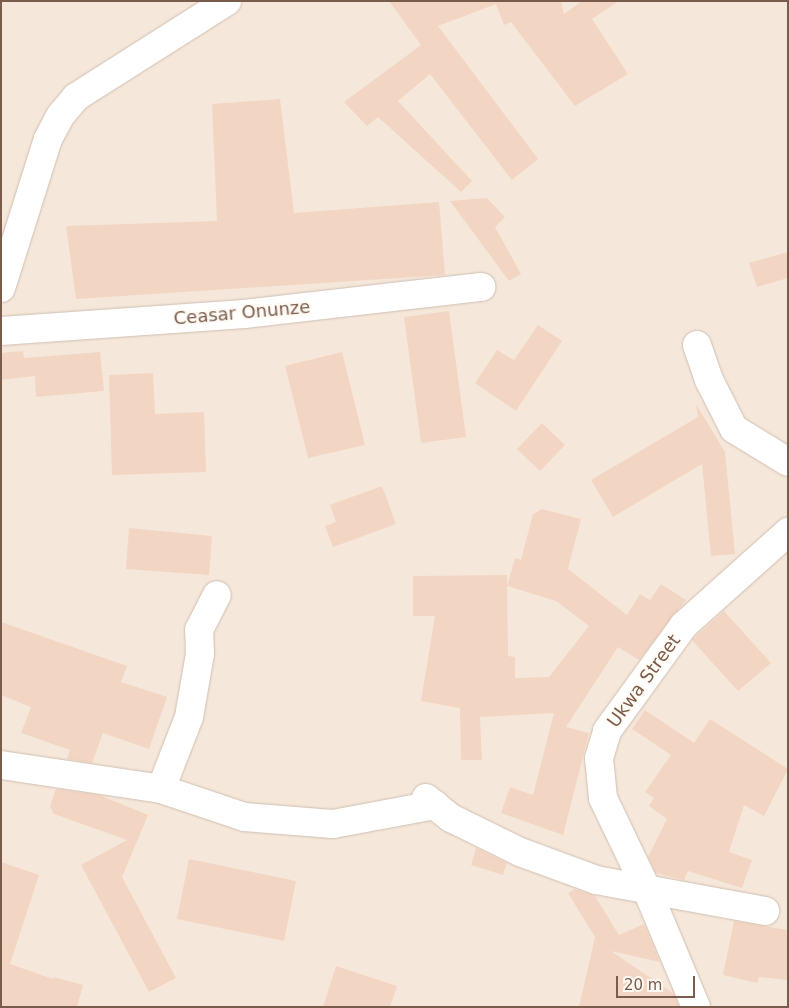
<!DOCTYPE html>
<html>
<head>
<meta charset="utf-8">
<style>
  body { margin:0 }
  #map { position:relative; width:789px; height:1008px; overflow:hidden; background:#fdf6ec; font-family:"DejaVu Sans",sans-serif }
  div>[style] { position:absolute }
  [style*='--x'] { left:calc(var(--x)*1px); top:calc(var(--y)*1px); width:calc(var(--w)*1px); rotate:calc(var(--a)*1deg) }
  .residential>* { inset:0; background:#f5e8da }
  .building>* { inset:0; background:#f3d5c3 }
  .roads { filter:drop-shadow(0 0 1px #d1beb0) drop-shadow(0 0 1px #d1beb0) }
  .minor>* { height:28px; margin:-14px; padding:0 14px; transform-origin:14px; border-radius:14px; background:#fff }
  span { translate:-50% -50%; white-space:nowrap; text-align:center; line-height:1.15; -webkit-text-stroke:4px #fffaf3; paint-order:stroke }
  .street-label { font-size:18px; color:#7a5c4d }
  .frame { position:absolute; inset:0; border:2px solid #7a5c4d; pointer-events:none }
  .scale { position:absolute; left:616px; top:976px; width:79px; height:22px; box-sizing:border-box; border:2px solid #7a5c4d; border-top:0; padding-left:6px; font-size:15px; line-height:18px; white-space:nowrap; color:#7a5c4d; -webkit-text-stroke:4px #fffaf3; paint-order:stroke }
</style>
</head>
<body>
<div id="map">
  <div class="residential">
    <div style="clip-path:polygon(1px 1px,788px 1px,788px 1007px,1px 1007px)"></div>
  </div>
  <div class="building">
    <div style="clip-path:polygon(389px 1px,561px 1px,564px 14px,582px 1px,619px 1px,592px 19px,628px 74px,575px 106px,511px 22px,504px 25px,496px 4px,438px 26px,538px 159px,512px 180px,430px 74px,398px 101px,472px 181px,461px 192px,378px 117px,367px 126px,344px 102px,421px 45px)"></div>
    <div style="clip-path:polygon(280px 99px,294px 213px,439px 202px,445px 275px,76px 299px,66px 226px,217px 221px,212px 104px)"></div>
    <div style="clip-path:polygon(487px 198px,505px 217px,495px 227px,521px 274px,509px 281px,450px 201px)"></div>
    <div style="clip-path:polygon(788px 252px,788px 278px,757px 287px,749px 263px)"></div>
    <div style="clip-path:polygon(449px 311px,466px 437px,421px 443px,404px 317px)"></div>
    <div style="clip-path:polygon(538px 325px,562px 341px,516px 411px,475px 383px,497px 350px,514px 360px)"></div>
    <div style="clip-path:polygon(23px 351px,24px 358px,100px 352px,104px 391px,36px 397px,35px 376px,1px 380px,1px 353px)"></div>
    <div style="clip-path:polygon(342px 352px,365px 445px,308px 458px,285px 366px)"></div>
    <div style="clip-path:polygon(153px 373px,155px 414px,204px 412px,206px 472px,112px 475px,109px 375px)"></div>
    <div style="clip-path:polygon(696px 404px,725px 452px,735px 554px,711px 556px,702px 464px,613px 517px,591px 480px,698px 417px)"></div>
    <div style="clip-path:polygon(542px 423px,565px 445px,540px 471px,517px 449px)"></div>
    <div style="clip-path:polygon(382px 486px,396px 524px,333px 547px,325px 526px,336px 522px,330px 505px)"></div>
    <div style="clip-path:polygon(542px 509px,581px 519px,568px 569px,627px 615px,640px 594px,650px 600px,661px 584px,686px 600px,639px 660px,618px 647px,566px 727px,589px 733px,563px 835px,501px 813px,510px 787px,533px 795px,554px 713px,480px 717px,482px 760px,461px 760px,460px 708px,421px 701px,435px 616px,413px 616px,413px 576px,507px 575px,508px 656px,515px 657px,515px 678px,549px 677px,589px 626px,556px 601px,507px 586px,515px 558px,521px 560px,533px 514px)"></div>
    <div style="clip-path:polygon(129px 528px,212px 536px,209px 575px,126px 569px)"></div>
    <div style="clip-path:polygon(724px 611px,771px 663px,738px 691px,692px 640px)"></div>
    <div style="clip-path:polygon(1px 622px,127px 666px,121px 682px,167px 697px,149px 749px,103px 733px,92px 763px,67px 759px,70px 750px,21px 733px,31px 707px,1px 695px)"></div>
    <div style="clip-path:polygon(645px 710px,694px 743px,710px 719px,788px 769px,764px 816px,744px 805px,729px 852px,752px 860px,742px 888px,688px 871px,684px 880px,656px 873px,648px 857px,667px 819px,649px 806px,654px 798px,645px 792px,671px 755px,632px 729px)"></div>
    <div style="clip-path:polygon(56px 789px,99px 795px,148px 815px,122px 877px,176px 978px,149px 992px,81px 865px,127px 840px,54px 814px,50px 806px)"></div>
    <div style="clip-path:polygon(476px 848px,507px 863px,503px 875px,471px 865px)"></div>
    <div style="clip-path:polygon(189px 859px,296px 881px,284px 941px,177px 919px)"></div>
    <div style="clip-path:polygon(1px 862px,39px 875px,10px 964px,53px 979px,54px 977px,83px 985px,77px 1007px,1px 1007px)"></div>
    <div style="clip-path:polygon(575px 889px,595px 896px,619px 935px,644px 924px,660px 962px,611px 951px,674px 994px,679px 1007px,579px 1007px,595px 937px,568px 893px)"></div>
    <div style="clip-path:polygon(734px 921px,788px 930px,788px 980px,759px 977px,757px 983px,723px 975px)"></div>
    <div style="clip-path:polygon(336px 966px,397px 986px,390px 1007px,323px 1007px)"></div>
  </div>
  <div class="roads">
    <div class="minor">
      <div style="--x:1;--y:288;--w:156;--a:-72.5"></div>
      <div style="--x:48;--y:139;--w:27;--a:-62"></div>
      <div style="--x:61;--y:115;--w:23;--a:-50"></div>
      <div style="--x:76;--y:97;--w:179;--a:-32.4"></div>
      <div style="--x:1;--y:331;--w:244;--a:-4"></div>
      <div style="--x:244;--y:314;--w:239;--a:-6.5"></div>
      <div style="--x:697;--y:345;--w:37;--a:71"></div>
      <div style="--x:709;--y:380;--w:55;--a:63"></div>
      <div style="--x:734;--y:429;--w:63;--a:31.4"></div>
      <div style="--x:1;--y:765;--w:162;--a:8.5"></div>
      <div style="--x:161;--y:789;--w:88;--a:18.6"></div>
      <div style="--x:244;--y:817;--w:89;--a:4.5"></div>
      <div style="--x:333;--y:824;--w:104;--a:-10.6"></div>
      <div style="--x:161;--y:789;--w:77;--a:-68.7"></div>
      <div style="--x:189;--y:717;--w:64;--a:-80.1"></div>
      <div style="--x:200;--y:654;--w:24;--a:-92"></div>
      <div style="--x:199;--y:630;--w:39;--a:-63"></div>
      <div style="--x:426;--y:798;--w:32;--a:39"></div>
      <div style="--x:451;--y:818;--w:77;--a:26.2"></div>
      <div style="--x:520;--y:852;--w:81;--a:20.2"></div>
      <div style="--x:596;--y:880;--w:172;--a:10.4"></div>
      <div style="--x:696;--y:1007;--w:127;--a:-112.7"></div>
      <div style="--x:647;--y:890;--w:102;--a:-115.6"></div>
      <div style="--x:603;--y:798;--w:40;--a:-95.7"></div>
      <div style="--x:599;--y:758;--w:28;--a:-73"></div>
      <div style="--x:607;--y:731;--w:131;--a:-54"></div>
      <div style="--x:684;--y:625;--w:140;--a:-41.8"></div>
    </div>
  </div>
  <div class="street-label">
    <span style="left:242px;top:313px;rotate:-5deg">Ceasar Onunze</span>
    <span style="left:644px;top:681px;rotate:-54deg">Ukwa Street</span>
  </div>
  <div class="frame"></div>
  <div class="scale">20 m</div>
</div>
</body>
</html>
